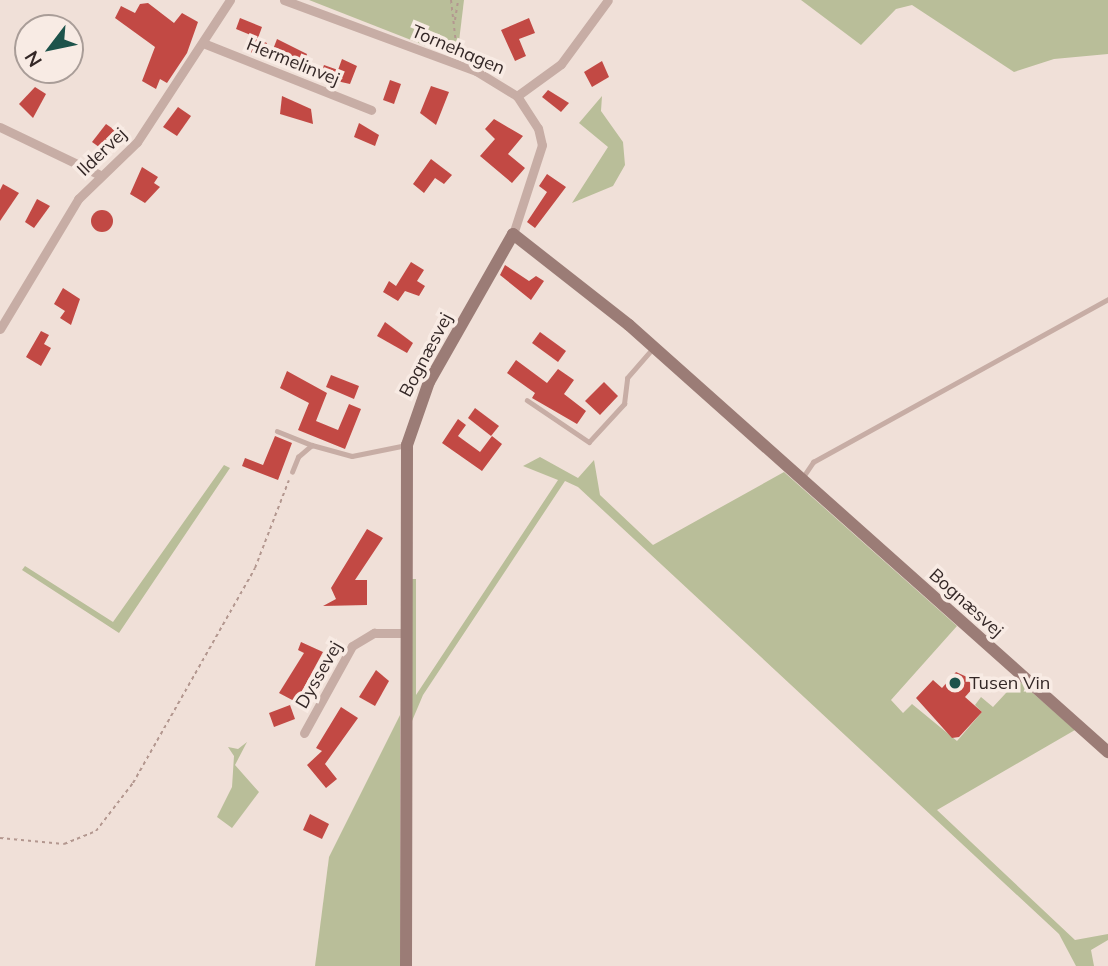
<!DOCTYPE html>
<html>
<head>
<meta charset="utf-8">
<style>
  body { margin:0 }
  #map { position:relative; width:1108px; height:966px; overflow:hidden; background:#f0e0d8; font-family:Mulish,sans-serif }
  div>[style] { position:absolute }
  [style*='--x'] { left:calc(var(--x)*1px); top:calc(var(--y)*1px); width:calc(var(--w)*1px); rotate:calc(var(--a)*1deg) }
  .green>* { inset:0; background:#b9be99 }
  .building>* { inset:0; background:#c24944 }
  .round { border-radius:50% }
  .path>* { height:2px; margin-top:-1px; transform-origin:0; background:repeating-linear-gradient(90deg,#b3978f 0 3.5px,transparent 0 7px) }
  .lane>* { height:4.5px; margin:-2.25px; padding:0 2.25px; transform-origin:2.25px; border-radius:2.25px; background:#c7ada5 }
  .street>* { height:9px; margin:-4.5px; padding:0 4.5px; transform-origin:4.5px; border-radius:4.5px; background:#c7ada5 }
  .secondary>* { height:12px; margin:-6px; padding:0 6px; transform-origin:6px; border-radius:6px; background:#9b7c76 }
  .dots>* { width:19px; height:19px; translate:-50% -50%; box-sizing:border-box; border:4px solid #f8ebe4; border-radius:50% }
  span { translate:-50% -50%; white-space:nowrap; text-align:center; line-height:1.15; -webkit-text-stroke:7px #f8ebe4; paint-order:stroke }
  .street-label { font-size:18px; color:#332726 }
  .poi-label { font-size:18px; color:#332726 }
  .left { translate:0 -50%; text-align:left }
  .north { position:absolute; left:14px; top:14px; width:70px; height:70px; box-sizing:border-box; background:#f8ebe4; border:2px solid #a99d98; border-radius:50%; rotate:238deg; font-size:19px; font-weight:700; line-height:28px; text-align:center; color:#332726 }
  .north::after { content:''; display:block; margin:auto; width:24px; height:32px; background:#1d534b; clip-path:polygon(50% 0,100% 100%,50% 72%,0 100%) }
</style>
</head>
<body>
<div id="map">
  <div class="green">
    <div style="clip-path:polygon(309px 0,464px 0,457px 58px)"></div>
    <div style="clip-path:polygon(801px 0,1108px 0,1108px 54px,1054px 59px,1014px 72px,912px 5px,896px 9px,861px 45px)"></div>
    <div style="clip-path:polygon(602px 96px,601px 111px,623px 142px,625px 165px,613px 186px,572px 203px,608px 147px,579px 123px)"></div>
    <div style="clip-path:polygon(540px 457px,578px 478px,594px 460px,600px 495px,653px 545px,784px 472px,957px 626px,891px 700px,903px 713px,912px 704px,957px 741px,982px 712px,975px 705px,981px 697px,993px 707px,1018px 680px,1075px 730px,937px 810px,1075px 940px,1108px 934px,1108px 940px,1091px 950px,1094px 966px,1076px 966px,1059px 934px,578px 487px,565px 481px,423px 695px,412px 721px,409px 579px,416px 579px,416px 695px,558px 480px,523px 466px)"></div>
    <div style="clip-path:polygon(224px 465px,230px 468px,119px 633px,22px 570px,25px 566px,113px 622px)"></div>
    <div style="clip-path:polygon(400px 715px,400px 966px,315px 966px,329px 857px)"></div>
    <div style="clip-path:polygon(247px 742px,235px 765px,259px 792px,232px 828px,217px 817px,232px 787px,234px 756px,228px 747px,238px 749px)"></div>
  </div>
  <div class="building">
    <div style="clip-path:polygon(148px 3px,174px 23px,182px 13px,198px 22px,187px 53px,167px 83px,160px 79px,156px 89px,142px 81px,155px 47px,115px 18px,121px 6px,135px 13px,140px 4px)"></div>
    <div style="clip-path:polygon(240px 18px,262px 27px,258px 38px,236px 29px)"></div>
    <div style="clip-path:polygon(529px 18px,535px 33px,519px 39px,526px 56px,515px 61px,501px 30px)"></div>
    <div style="clip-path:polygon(250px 37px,267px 43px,262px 57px,245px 50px)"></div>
    <div style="clip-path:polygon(277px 39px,307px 54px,303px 66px,272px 52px)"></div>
    <div style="clip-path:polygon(342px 59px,357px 66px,350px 84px,319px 77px,324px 65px,338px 70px)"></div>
    <div style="clip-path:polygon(602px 61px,609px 77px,592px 87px,584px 72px)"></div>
    <div style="clip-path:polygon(390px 80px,401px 84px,394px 104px,383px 100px)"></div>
    <div style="clip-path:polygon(431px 86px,449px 92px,436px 125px,420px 113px)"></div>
    <div style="clip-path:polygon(35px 87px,46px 94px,33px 118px,19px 104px)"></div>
    <div style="clip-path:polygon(548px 90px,569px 103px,561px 112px,542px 97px)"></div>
    <div style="clip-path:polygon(282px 96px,311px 109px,313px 124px,280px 114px)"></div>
    <div style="clip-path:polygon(178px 107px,191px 116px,177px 136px,163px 127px)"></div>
    <div style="clip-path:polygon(494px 119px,523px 136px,508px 154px,525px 168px,512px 183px,480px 156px,495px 139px,485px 129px)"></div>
    <div style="clip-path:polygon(359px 123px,379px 135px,375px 146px,354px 137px)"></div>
    <div style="clip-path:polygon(106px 124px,119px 133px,106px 152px,92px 142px)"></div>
    <div style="clip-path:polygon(431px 159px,452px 175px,444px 184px,435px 178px,424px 193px,413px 184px)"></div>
    <div style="clip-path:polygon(142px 167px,158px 177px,154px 183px,160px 187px,145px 203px,130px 194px)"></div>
    <div style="clip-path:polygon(547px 174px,566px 187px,535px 228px,527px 222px,547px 192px,539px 186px)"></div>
    <div style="clip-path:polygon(3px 184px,19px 193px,0 221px,0 190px)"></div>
    <div style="clip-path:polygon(37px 199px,50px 206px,34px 228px,25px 222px)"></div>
    <div class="round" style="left:91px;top:210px;width:22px;height:22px"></div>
    <div style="clip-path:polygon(411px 262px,424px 270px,417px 281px,425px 286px,419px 296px,405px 291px,398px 301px,383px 292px,389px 281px,396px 286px)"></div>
    <div style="clip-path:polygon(505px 265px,529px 281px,536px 276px,544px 281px,531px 300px,500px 275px)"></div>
    <div style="clip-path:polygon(63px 288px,80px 299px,71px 325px,60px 318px,65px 311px,54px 304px)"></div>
    <div style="clip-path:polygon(385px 322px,413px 343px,407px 353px,377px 336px)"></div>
    <div style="clip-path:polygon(41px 331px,49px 335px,44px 344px,51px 348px,41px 366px,26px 357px)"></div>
    <div style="clip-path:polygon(540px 332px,566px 351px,558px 362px,532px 343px)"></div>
    <div style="clip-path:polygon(516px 360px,547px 383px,558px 369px,574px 380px,564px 394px,586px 411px,577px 424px,532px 398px,535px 393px,507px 373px)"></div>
    <div style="clip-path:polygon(287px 371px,327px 393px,316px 421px,338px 430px,349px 404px,361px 409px,345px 449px,298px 430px,309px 403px,280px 388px)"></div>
    <div style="clip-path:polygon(331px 375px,359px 386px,354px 399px,326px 387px)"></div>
    <div style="clip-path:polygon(604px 382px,618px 396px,600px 415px,585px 401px)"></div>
    <div style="clip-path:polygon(475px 408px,499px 426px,491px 436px,468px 418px)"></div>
    <div style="clip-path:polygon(458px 419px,466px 425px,458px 436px,480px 452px,492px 436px,502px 444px,482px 471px,442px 443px)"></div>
    <div style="clip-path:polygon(275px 436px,292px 443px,278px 480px,242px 466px,245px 458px,263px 465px)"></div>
    <div style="clip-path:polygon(367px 529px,383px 538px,355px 580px,367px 580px,367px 605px,323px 606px,336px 599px,331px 588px)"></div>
    <div style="clip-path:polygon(301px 642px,323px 652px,296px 702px,279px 693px,304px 653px,298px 650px)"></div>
    <div style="clip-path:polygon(376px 670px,389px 681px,375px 706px,359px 697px)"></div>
    <div style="clip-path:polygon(956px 672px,967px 677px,973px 688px,965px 697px,982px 712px,959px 737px,952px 738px,916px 698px,933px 680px,942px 688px)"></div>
    <div style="clip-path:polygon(290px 705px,295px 719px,274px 727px,269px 713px)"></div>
    <div style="clip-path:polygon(341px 707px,358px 718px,325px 764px,337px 779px,326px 788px,307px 765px,322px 751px,316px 748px)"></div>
    <div style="clip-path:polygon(310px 814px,329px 824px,322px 839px,303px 830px)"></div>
  </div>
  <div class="path">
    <div style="--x:451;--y:0;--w:53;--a:83.5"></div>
    <div style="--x:455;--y:20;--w:20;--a:-81"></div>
    <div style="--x:0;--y:838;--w:64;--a:5.4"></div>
    <div style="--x:64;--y:844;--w:35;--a:-22"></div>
    <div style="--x:96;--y:831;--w:61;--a:-52.4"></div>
    <div style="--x:133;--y:783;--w:247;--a:-60.4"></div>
    <div style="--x:255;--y:568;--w:94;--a:-68.9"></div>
  </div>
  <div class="lane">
    <div style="--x:527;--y:400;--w:75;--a:34.1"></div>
    <div style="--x:589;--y:442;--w:52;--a:-47.4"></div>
    <div style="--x:624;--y:404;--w:26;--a:-83"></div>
    <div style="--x:627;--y:378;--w:40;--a:-49"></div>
    <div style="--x:277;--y:431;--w:38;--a:22"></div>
    <div style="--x:292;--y:472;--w:16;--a:-68"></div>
    <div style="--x:298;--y:457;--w:18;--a:-41"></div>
    <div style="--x:312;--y:445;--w:41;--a:15.4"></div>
    <div style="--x:352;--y:456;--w:55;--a:-11.5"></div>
    <div style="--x:803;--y:477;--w:18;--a:-56"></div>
    <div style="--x:813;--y:462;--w:337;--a:-28.9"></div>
  </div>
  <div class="street">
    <div style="--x:284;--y:0;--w:205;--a:20.3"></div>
    <div style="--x:476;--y:71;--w:48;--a:31.4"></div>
    <div style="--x:517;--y:96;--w:38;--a:57"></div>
    <div style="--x:538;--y:128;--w:17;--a:77"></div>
    <div style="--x:542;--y:145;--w:94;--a:108"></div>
    <div style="--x:203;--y:43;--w:181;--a:21.7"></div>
    <div style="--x:517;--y:96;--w:54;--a:-36"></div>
    <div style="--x:561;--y:64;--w:79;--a:-53.7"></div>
    <div style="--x:0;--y:127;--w:109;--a:25.6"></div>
    <div style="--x:0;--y:329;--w:152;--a:-59"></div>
    <div style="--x:78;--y:199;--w:82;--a:-44"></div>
    <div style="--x:137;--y:142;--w:170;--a:-56.8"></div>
    <div style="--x:304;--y:733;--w:99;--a:-61.1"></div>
    <div style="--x:352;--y:646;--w:26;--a:-31"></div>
    <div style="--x:374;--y:633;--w:32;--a:0"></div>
  </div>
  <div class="secondary">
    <div style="--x:406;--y:966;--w:521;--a:-89.89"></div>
    <div style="--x:407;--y:445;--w:67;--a:-70.8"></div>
    <div style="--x:429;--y:382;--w:170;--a:-60.4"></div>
    <div style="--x:513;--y:234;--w:147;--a:38.1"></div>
    <div style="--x:629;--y:325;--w:642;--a:41.72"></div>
  </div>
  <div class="dots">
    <div style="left:955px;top:683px;background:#1d534b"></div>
  </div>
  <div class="street-label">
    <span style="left:458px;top:50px;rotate:23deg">Tornehagen</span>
    <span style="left:293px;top:62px;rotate:22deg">Hermelinvej</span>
    <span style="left:102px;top:152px;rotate:-44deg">Ildervej</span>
    <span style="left:426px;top:355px;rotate:-62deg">Bognæsvej</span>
    <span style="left:966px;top:603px;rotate:42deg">Bognæsvej</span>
    <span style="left:319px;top:675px;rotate:-60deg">Dyssevej</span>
  </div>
  <div class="poi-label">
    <span class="left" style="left:969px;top:683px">Tusen Vin</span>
  </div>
  <div class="north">N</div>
</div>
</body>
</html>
